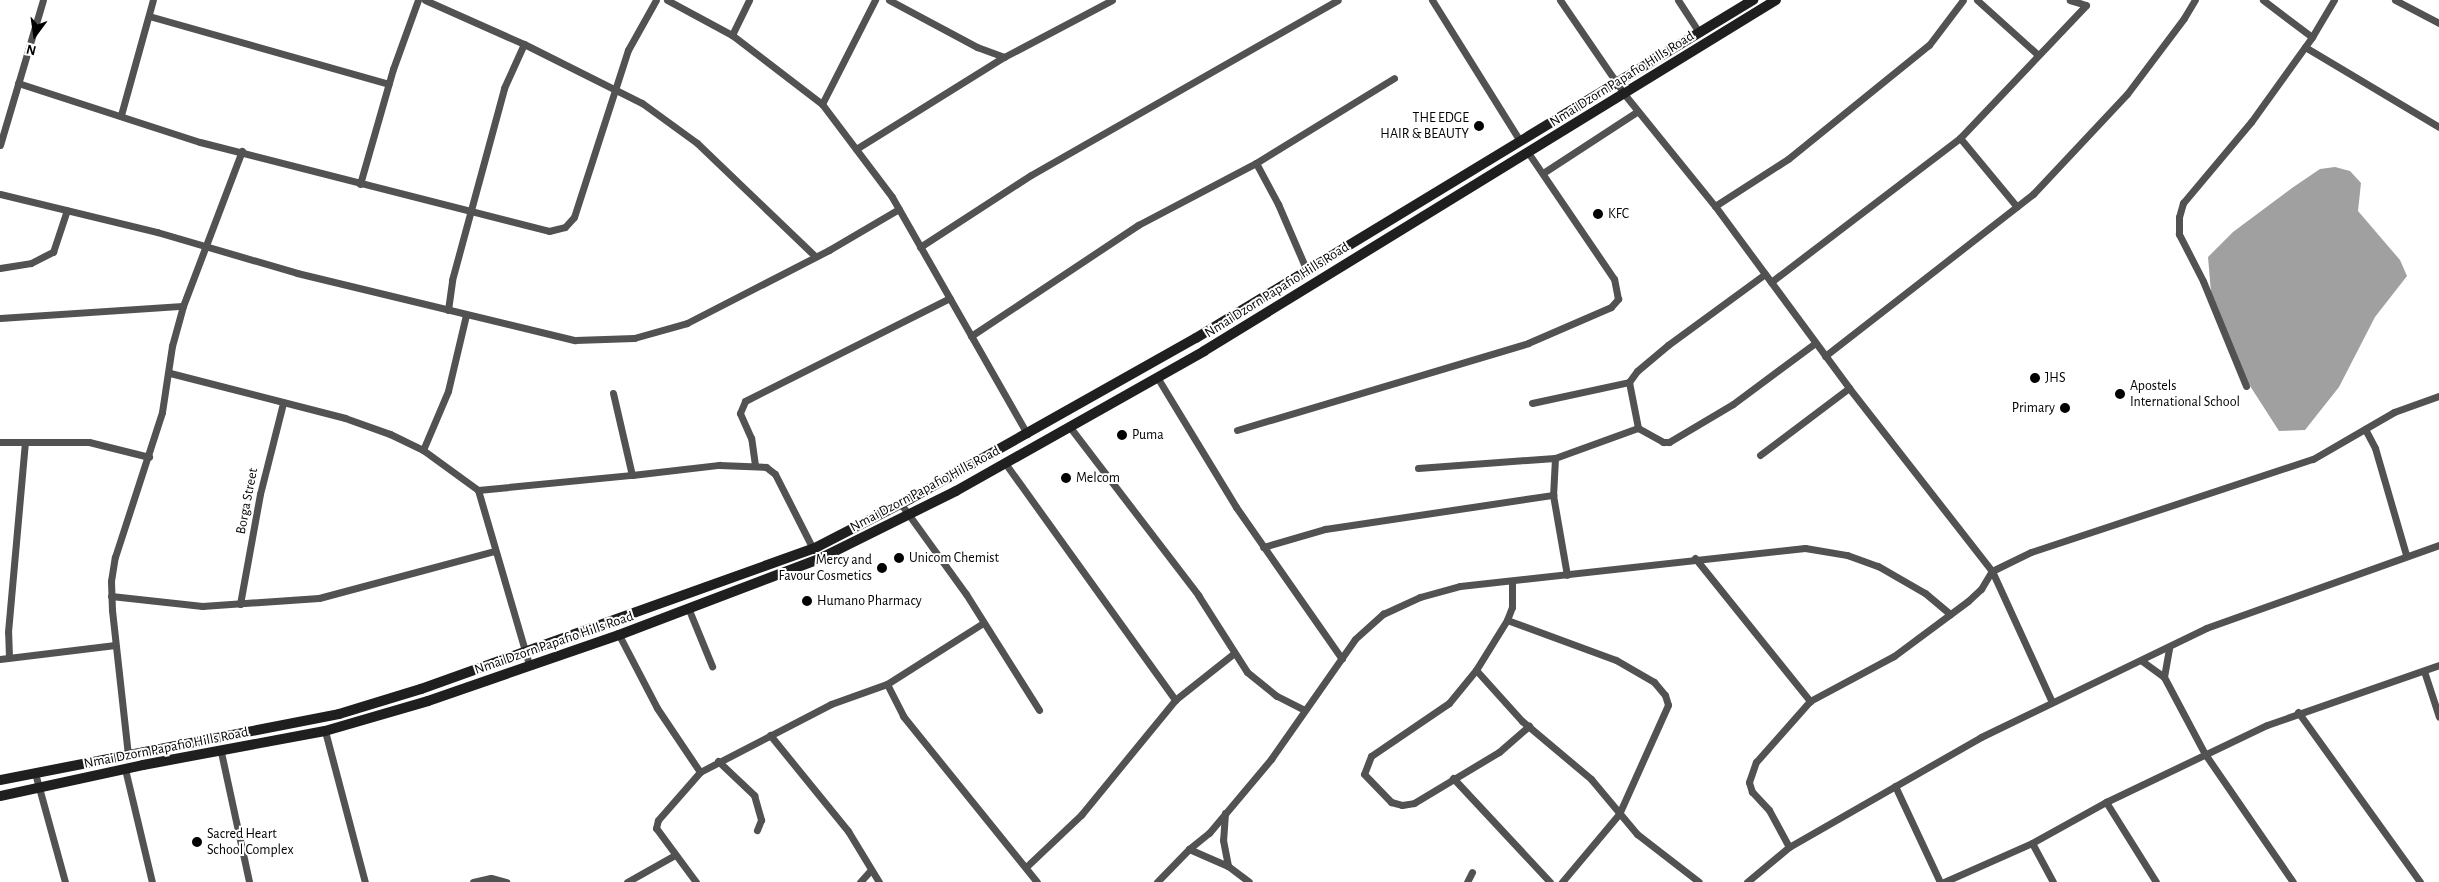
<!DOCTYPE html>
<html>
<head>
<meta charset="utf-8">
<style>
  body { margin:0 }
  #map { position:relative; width:2439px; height:882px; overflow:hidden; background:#fff; font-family:"Alegreya Sans",sans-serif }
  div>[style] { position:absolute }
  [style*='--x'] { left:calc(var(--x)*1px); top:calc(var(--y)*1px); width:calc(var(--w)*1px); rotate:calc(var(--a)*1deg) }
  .water>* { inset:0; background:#a0a0a0 }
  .street>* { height:7px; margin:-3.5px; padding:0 3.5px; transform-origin:3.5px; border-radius:3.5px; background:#525252 }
  .secondary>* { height:10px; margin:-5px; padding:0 5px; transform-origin:5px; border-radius:5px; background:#1f1f1f }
  .dots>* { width:14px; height:14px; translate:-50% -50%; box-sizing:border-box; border:2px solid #fff; border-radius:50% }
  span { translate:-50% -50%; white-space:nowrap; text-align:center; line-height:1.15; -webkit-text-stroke:4px #fff; paint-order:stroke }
  .street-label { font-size:14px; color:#000 }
  .poi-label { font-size:14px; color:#000 }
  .right { translate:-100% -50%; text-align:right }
  .left { translate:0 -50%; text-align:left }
  .north { position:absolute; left:10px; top:10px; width:50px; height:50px; -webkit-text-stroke:4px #fff; paint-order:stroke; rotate:194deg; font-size:14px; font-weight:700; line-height:20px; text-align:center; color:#000 }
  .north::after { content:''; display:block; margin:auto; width:18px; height:22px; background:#000; clip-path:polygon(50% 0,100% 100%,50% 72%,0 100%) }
</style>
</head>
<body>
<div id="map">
  <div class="water">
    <div style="clip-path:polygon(2335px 167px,2350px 171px,2361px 183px,2358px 211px,2400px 260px,2407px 276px,2375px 317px,2339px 387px,2305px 430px,2279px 431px,2243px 375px,2212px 304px,2208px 257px,2233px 232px,2292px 188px,2320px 169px)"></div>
  </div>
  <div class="street">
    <div style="--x:425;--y:0;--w:108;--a:24"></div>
    <div style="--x:524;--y:44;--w:132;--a:26.6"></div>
    <div style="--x:642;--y:103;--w:68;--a:36"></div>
    <div style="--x:697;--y:143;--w:163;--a:43.8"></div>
    <div style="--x:667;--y:0;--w:74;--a:28.3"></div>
    <div style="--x:732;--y:35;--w:113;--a:37.5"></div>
    <div style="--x:822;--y:104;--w:116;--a:53"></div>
    <div style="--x:892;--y:197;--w:273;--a:60.3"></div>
    <div style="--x:889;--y:0;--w:100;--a:28.1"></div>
    <div style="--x:977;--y:47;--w:29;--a:20"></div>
    <div style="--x:1004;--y:57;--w:122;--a:-27.8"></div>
    <div style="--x:1432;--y:0;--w:166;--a:58"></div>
    <div style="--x:1560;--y:0;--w:115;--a:55.6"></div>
    <div style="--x:1625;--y:95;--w:143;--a:51"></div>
    <div style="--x:1715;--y:206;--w:226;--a:53.6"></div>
    <div style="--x:1849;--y:388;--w:232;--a:52"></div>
    <div style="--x:1992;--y:571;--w:144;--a:65.4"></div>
    <div style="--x:1678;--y:0;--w:38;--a:57"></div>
    <div style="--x:1977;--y:0;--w:82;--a:42"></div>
    <div style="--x:2263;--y:0;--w:61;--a:37.1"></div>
    <div style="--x:2312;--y:37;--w:43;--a:-59.3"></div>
    <div style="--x:2395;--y:0;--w:50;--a:27.6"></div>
    <div style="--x:149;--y:16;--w:249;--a:15.8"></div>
    <div style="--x:732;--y:35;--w:39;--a:-64"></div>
    <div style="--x:2305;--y:47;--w:156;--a:30.8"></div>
    <div style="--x:18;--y:83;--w:191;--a:18"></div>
    <div style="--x:200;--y:142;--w:360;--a:14.3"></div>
    <div style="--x:549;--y:231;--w:16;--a:-14"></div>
    <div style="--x:565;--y:227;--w:13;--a:-48"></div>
    <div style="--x:574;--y:217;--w:176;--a:-72.1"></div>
    <div style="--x:628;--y:50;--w:57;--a:-60.8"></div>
    <div style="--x:822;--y:104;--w:117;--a:-63"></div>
    <div style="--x:121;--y:115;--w:119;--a:-74.5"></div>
    <div style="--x:1960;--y:138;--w:89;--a:50.4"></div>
    <div style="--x:0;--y:145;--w:151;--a:-73.5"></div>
    <div style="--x:856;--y:149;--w:174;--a:-31.9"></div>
    <div style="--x:1256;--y:163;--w:47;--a:61.8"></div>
    <div style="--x:1278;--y:204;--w:73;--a:66.6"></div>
    <div style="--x:1543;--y:173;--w:113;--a:-33.1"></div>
    <div style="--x:360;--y:184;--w:120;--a:-74"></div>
    <div style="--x:393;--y:69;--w:73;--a:-70.1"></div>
    <div style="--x:0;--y:194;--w:162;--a:13.6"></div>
    <div style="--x:157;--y:232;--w:146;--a:16.3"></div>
    <div style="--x:297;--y:273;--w:286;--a:13.6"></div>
    <div style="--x:575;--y:340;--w:59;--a:-1.9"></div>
    <div style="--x:634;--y:338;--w:55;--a:-15.8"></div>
    <div style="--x:687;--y:323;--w:160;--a:-27.2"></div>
    <div style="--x:829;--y:250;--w:81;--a:-30.4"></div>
    <div style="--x:1715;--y:206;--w:87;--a:-32.8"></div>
    <div style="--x:1788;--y:159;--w:181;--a:-39"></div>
    <div style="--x:1929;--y:45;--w:56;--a:-52.9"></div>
    <div style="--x:920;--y:247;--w:132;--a:-33"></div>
    <div style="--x:1031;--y:175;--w:353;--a:-29.7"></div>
    <div style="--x:0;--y:268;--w:31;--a:-9"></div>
    <div style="--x:31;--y:263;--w:25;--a:-27"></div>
    <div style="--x:53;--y:252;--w:44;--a:-71.6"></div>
    <div style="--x:1765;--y:274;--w:120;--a:143.8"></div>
    <div style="--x:1668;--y:345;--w:40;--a:140"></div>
    <div style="--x:1637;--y:371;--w:14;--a:126"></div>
    <div style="--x:1629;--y:382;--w:47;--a:78.9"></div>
    <div style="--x:1638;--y:428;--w:29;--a:29"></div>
    <div style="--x:1663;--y:442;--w:6;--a:0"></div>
    <div style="--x:1669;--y:442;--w:74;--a:-30.7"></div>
    <div style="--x:1733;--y:404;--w:102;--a:-36.6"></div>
    <div style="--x:1771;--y:282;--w:238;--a:-37.3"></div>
    <div style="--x:1960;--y:138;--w:183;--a:-46.5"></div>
    <div style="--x:2086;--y:5;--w:17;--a:-163"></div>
    <div style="--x:448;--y:310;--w:30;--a:-82"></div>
    <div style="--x:452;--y:280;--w:199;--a:-74.8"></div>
    <div style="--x:504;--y:88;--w:48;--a:-65.6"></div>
    <div style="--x:0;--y:318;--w:183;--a:-3.8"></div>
    <div style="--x:971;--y:336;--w:201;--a:-33.6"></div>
    <div style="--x:1138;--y:225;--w:133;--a:-27.7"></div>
    <div style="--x:1256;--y:163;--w:162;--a:-31.6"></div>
    <div style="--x:1825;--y:356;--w:264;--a:-37.9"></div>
    <div style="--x:2033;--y:194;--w:137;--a:-46.8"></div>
    <div style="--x:2127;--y:94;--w:95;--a:-53.1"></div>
    <div style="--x:2184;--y:18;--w:21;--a:-59"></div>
    <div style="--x:170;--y:373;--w:181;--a:14.4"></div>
    <div style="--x:345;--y:418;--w:48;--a:19.6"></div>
    <div style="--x:390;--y:434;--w:37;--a:26"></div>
    <div style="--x:423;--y:450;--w:68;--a:36"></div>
    <div style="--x:478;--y:490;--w:181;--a:73.7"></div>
    <div style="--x:1157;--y:377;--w:152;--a:58.7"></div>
    <div style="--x:1236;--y:507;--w:185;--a:55.1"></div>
    <div style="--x:2246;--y:386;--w:113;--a:-112.3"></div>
    <div style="--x:2203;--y:281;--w:53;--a:-117.1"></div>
    <div style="--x:2179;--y:234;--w:17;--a:-90"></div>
    <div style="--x:2179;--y:217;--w:15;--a:-74"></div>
    <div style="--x:2183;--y:203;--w:106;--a:-50"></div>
    <div style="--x:2251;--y:122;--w:105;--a:-54.3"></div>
    <div style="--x:613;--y:393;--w:84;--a:77"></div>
    <div style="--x:632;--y:475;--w:88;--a:-6.6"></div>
    <div style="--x:719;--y:465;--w:47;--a:2.4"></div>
    <div style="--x:766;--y:467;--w:11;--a:38"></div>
    <div style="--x:775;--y:474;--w:84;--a:63.1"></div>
    <div style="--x:1532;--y:403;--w:99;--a:-12.2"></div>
    <div style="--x:1069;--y:426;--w:213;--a:52.6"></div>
    <div style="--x:1198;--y:595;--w:91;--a:57.5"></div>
    <div style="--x:1247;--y:672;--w:38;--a:39"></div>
    <div style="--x:1277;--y:696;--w:29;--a:27"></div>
    <div style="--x:2365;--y:429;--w:21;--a:62"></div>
    <div style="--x:2375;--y:448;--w:111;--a:73.8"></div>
    <div style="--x:1237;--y:430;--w:304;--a:-16.6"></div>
    <div style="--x:1528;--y:343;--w:90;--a:-23.4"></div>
    <div style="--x:1611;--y:307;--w:11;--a:-49"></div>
    <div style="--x:1618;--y:299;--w:20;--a:-101"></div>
    <div style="--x:1614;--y:279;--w:151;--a:-124.2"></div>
    <div style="--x:0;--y:442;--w:89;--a:0"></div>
    <div style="--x:89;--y:442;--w:62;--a:14"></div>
    <div style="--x:423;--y:450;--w:64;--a:-67"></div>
    <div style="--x:448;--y:391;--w:78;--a:-76.7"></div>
    <div style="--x:1760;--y:455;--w:111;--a:-37"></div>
    <div style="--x:1555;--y:458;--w:37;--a:93"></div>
    <div style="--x:1553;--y:495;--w:81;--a:80.1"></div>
    <div style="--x:1005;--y:463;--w:292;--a:54.3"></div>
    <div style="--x:755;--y:465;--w:27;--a:-98"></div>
    <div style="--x:751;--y:438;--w:27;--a:-114"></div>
    <div style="--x:740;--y:413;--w:13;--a:-67"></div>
    <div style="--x:745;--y:401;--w:229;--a:-26.7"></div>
    <div style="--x:1418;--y:468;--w:137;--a:-4.2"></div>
    <div style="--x:1555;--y:458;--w:88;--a:-19.9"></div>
    <div style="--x:478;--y:490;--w:155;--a:-5.6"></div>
    <div style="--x:901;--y:504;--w:111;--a:54.2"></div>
    <div style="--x:966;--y:594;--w:137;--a:57.8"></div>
    <div style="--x:1263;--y:547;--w:65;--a:-16.2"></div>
    <div style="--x:1325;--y:529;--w:231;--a:-8.5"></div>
    <div style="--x:1695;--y:558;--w:184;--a:51.2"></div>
    <div style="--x:1512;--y:582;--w:25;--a:90"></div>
    <div style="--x:1512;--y:607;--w:14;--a:111"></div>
    <div style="--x:1507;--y:620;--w:59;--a:121.8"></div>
    <div style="--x:1476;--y:670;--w:43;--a:129.3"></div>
    <div style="--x:1449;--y:703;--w:94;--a:145.8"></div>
    <div style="--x:1371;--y:756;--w:19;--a:111"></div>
    <div style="--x:1364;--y:774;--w:39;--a:46"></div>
    <div style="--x:1391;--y:802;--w:11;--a:15"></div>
    <div style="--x:1402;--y:805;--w:12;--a:-9"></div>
    <div style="--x:1414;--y:803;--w:99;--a:-31"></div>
    <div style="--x:1499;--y:752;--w:40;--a:-41"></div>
    <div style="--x:111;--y:596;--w:92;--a:6.3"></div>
    <div style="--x:202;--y:606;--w:117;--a:-3.9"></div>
    <div style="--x:319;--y:598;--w:182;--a:-15"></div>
    <div style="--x:240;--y:604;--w:112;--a:-79.7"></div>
    <div style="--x:260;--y:494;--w:94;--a:-75.8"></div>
    <div style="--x:689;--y:610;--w:61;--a:67.7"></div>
    <div style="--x:1507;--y:620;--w:116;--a:20.2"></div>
    <div style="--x:1616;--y:660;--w:44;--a:30.1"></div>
    <div style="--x:1654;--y:682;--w:17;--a:50"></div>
    <div style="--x:1665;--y:695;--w:10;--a:73"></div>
    <div style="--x:1668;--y:705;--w:120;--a:114.2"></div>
    <div style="--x:1619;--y:814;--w:89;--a:130"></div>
    <div style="--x:619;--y:635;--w:82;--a:62.5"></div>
    <div style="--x:657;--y:708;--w:77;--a:56.1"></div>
    <div style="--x:9;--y:657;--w:25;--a:-92"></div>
    <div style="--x:8;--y:632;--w:190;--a:-84.9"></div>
    <div style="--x:0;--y:659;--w:116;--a:-6.9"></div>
    <div style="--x:2142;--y:661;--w:27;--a:36"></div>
    <div style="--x:2164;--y:677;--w:87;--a:62"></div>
    <div style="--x:2205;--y:754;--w:155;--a:55.5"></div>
    <div style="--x:1476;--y:670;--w:69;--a:48"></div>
    <div style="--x:1522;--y:721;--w:90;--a:40"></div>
    <div style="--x:1591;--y:779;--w:72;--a:50.1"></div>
    <div style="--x:1637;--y:834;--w:78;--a:37.7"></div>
    <div style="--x:2424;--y:671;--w:48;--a:71.9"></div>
    <div style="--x:2164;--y:677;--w:29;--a:-80"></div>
    <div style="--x:887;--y:684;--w:36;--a:63"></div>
    <div style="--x:903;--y:716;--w:213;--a:51.1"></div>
    <div style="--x:2298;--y:712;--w:209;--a:54.3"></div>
    <div style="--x:325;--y:731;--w:156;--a:75.2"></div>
    <div style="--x:770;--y:735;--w:124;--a:50.9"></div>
    <div style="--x:848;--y:831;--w:60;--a:58.7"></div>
    <div style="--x:221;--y:752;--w:133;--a:77.8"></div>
    <div style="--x:128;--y:755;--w:146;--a:-96.3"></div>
    <div style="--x:112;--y:610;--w:29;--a:-92"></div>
    <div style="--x:111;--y:581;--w:24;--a:-81"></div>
    <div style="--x:115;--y:557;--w:152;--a:-72"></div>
    <div style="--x:162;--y:412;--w:67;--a:-81.4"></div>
    <div style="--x:172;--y:346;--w:41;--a:-74.6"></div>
    <div style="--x:183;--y:306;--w:166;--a:-69.2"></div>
    <div style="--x:718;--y:761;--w:50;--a:43.4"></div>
    <div style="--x:754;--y:795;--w:26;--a:74"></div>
    <div style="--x:761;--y:820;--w:11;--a:112"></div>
    <div style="--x:125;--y:769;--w:116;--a:76.6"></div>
    <div style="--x:35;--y:773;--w:113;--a:74.6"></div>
    <div style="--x:1453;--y:778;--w:142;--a:47"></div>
    <div style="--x:1895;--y:786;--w:106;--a:64.9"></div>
    <div style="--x:2106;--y:802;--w:94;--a:58"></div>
    <div style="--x:1225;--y:813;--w:27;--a:94"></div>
    <div style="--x:1223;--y:840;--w:26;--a:79"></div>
    <div style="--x:2032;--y:843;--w:44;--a:61.7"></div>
    <div style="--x:1789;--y:847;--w:42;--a:-118.4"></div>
    <div style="--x:1769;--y:810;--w:25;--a:-133"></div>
    <div style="--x:1752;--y:792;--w:10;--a:-107"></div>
    <div style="--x:1749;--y:782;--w:21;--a:-71"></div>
    <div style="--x:1756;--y:762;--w:81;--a:-48.5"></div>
    <div style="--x:1810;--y:701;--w:95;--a:-28.2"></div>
    <div style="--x:1894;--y:656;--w:92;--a:-36.6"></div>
    <div style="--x:1968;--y:601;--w:18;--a:-43"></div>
    <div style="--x:1981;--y:589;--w:21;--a:-59"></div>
    <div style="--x:1992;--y:571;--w:43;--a:-26"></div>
    <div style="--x:2031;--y:552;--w:297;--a:-18.3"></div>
    <div style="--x:2313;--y:459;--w:94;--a:-30.1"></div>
    <div style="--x:2394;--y:412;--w:48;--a:-19.6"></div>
    <div style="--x:1189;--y:849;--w:43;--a:23.6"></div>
    <div style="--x:1228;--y:866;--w:26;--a:37"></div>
    <div style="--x:1026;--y:867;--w:76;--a:-43.4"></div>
    <div style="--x:1081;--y:815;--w:149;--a:-50.7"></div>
    <div style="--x:1175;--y:700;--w:74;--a:-38.4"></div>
    <div style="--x:473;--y:882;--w:18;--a:-13"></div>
    <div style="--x:491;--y:878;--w:16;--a:15"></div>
    <div style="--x:627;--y:882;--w:55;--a:-29.4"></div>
    <div style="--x:696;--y:882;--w:67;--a:-126.5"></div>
    <div style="--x:656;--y:828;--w:8;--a:-76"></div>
    <div style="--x:658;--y:820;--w:64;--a:-48.8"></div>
    <div style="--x:700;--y:772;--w:148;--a:-27.4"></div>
    <div style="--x:831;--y:704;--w:59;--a:-19.7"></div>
    <div style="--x:887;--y:684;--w:114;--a:-32.4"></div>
    <div style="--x:860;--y:882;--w:15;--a:-48"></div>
    <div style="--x:1157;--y:882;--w:46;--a:-45.9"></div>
    <div style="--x:1189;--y:849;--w:26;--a:-39"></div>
    <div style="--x:1209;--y:833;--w:97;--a:-50"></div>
    <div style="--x:1271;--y:759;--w:146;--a:-55"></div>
    <div style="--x:1355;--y:639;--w:38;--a:-42"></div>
    <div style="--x:1383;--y:614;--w:41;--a:-24.7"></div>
    <div style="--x:1420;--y:597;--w:41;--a:-15.4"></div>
    <div style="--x:1460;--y:586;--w:347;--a:-6.3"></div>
    <div style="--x:1805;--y:548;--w:43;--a:9.5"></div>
    <div style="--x:1847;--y:555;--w:33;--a:20"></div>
    <div style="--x:1878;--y:566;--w:54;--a:29.9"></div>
    <div style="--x:1925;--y:593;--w:33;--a:40"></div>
    <div style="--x:1467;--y:882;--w:11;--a:-63"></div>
    <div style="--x:1747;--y:882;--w:55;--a:-39.8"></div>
    <div style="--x:1789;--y:847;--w:221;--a:-29.8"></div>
    <div style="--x:1981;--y:737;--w:250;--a:-25.8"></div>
    <div style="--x:2206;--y:628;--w:247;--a:-19.6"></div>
    <div style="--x:1944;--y:882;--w:96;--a:-23.9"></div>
    <div style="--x:2032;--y:843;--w:85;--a:-29"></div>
    <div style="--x:2106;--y:802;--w:178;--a:-25.6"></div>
    <div style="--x:2267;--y:725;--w:182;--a:-19.2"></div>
  </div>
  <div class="secondary">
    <div style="--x:0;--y:780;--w:345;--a:-11"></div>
    <div style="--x:339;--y:714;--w:86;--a:-17"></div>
    <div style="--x:421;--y:689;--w:416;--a:-19.7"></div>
    <div style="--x:813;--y:549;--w:109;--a:-27.3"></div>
    <div style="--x:910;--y:499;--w:328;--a:-29.4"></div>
    <div style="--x:1196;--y:338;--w:652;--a:-31.25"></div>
    <div style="--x:0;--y:796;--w:146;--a:-12.2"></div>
    <div style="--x:143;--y:765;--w:185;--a:-10.6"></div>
    <div style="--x:325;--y:731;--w:107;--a:-16.2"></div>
    <div style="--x:428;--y:701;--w:202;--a:-19.1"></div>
    <div style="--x:619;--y:635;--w:214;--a:-20.8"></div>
    <div style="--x:819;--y:559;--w:153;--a:-26.4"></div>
    <div style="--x:956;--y:491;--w:285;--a:-29.4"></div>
    <div style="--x:1204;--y:351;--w:671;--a:-31.53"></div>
  </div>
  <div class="dots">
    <div style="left:1479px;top:126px;background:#000"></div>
    <div style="left:1598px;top:214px;background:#000"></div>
    <div style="left:2035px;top:378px;background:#000"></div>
    <div style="left:2120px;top:394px;background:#000"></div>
    <div style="left:2065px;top:408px;background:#000"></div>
    <div style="left:1122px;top:435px;background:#000"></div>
    <div style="left:1066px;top:478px;background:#000"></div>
    <div style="left:899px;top:558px;background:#000"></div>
    <div style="left:882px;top:568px;background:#000"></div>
    <div style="left:807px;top:601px;background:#000"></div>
    <div style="left:197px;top:842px;background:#000"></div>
  </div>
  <div class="street-label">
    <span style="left:1622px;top:79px;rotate:-32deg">Nmai Dzorn Papafio Hills Road</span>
    <span style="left:1277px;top:290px;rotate:-32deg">Nmai Dzorn Papafio Hills Road</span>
    <span style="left:925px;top:489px;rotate:-28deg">Nmai Dzorn Papafio Hills Road</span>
    <span style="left:247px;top:501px;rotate:-79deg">Borga Street</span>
    <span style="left:554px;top:643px;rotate:-19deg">Nmai Dzorn Papafio Hills Road</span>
    <span style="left:166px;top:748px;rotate:-11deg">Nmai Dzorn Papafio Hills Road</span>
  </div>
  <div class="poi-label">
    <span class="right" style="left:1469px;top:126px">THE EDGE<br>HAIR &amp; BEAUTY</span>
    <span class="left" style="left:1608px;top:214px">KFC</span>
    <span class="left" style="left:2045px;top:378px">JHS</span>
    <span class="left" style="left:2130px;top:394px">Apostels<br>International School</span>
    <span class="right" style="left:2055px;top:408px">Primary</span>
    <span class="left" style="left:1132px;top:435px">Puma</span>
    <span class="left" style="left:1076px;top:478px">Melcom</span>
    <span class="left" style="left:909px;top:558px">Unicom Chemist</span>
    <span class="right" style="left:872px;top:568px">Mercy and<br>Favour Cosmetics</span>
    <span class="left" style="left:817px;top:601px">Humano Pharmacy</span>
    <span class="left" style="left:207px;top:842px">Sacred Heart<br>School Complex</span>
  </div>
  <div class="north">N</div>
</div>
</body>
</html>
